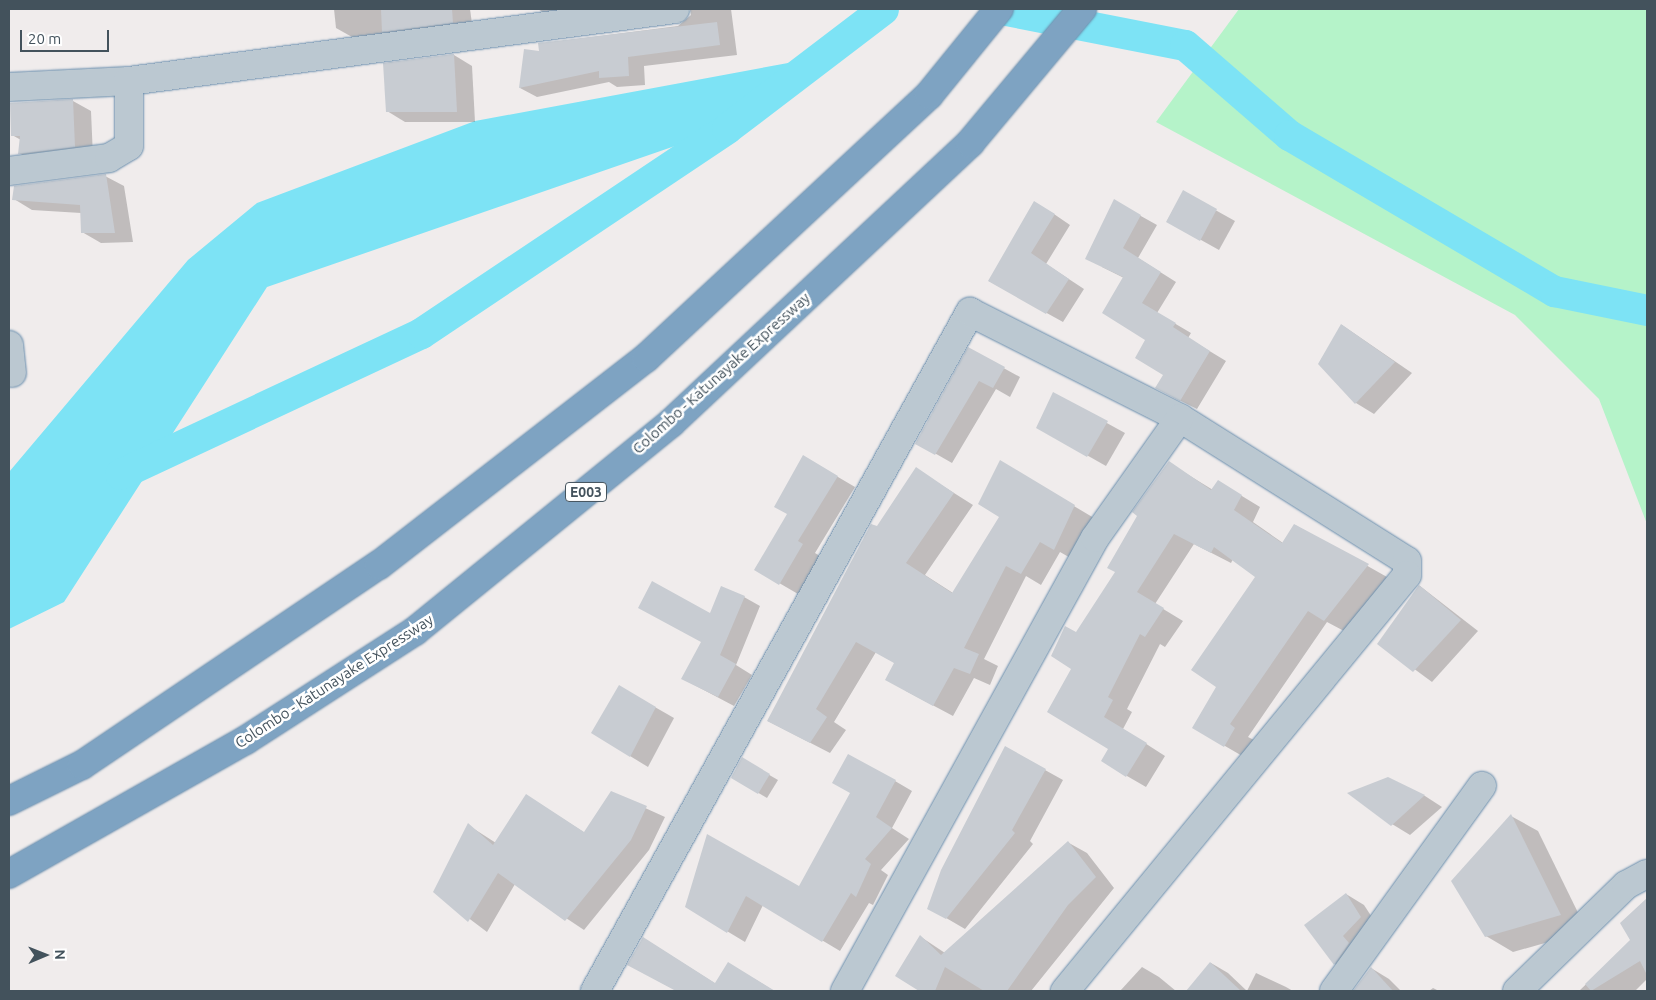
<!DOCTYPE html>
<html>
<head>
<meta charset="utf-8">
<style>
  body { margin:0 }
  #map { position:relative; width:1656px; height:1000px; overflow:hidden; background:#f0ecec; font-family:Ubuntu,sans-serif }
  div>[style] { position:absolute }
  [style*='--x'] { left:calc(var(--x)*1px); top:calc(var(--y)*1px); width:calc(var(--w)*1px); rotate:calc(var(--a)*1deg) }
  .green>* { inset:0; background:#b5f3c9 }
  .water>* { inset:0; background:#7de3f5 }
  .shadow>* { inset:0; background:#0003 }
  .canal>* { height:31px; margin:-15.5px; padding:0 15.5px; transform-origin:15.5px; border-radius:15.5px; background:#7de3f5 }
  .building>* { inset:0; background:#c8ccd2 }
  .roads { filter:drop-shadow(0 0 1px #6a8ead) drop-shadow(0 0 1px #6a8ead) }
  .minor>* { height:28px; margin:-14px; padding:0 14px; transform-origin:14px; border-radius:14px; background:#bbc8d1 }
  .motorway>* { height:28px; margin:-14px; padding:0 14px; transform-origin:14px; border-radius:14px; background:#7ea3c2 }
  span { translate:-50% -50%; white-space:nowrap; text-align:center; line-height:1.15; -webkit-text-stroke:5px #fff; paint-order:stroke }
  .shield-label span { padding:1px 4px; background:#fff; border:1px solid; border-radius:4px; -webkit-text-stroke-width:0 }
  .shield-label { font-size:14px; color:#43525c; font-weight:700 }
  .street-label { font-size:15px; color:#43525c }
  .frame { position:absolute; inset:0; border:10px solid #43525c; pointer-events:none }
  .north { position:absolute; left:20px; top:930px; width:50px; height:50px; -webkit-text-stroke:4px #fff; paint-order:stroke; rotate:89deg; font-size:14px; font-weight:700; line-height:20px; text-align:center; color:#43525c }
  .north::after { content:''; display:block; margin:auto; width:18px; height:22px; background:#43525c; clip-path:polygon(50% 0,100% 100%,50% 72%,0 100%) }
  .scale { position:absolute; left:20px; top:30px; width:89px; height:22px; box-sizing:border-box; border:2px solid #43525c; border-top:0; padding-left:6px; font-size:15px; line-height:18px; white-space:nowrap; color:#43525c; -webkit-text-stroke:4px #fff; paint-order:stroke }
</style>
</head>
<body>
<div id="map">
  <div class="green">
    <div style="clip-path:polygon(1239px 9px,1647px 9px,1647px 524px,1599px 399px,1515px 315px,1156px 122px)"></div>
  </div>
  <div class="water">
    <div style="clip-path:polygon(799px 61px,727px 128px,267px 287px,64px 602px,9px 629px,9px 472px,188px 260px,257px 203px,475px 121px)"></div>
  </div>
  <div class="shadow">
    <div style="clip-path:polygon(334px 9px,470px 9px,473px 31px,352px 37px,336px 28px)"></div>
    <div style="clip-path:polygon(538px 9px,643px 9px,554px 20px)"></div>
    <div style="clip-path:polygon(690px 9px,731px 9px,737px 55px,644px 66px,645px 85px,617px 87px,609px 82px,537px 97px,520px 88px,540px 52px,540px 44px,678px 26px,691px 15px)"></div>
    <div style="clip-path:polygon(454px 55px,472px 66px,475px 122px,405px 122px,387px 111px)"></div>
    <div style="clip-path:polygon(73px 101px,91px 111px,93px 157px,37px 164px,19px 153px,21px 140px,12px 135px)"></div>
    <div style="clip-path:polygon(105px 176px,124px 186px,133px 242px,101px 243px,82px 232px,81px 213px,32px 210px,14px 199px)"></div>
    <div style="clip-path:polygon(1183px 192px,1235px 221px,1219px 250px,1167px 221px)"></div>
    <div style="clip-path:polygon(1114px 201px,1157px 225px,1138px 258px,1176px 282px,1157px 313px,1191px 333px,1188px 338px,1226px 361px,1197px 409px,1173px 397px,1124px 278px,1102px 267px)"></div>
    <div style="clip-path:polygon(1051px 212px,1070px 225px,1046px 264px,1084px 289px,1063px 322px,989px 281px)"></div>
    <div style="clip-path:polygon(1342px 325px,1412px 373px,1374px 414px,1356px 403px,1319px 363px)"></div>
    <div style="clip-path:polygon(969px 349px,1020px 377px,1010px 397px,996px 389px,952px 463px,917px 443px)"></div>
    <div style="clip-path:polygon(1054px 394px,1125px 433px,1106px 466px,1037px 427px)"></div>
    <div style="clip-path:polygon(1000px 462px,1094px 518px,1074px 560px,1060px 552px,1041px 585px,1026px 576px,984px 659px,998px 666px,990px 685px,974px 678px,953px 716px,906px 691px,895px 663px,876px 652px,834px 722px,846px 730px,830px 753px,768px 721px,877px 528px,916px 469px,973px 505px,925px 575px,953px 593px,1001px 517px)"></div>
    <div style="clip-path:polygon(1169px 463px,1213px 490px,1237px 493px,1260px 507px,1253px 522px,1283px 543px,1295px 525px,1387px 577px,1344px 631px,1327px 622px,1248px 737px,1254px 740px,1244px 757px,1194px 728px,1218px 686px,1257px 577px,1233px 559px,1231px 563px,1194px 544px,1155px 604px,1183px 621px,1165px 647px,1160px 644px,1127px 709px,1132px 712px,1123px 729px,1165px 756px,1146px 787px,1127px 776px,1073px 669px,1076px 634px,1117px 572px)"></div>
    <div style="clip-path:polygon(821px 467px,855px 487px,815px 553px,820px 556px,798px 594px,755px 569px)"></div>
    <div style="clip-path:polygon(1420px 586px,1478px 631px,1432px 682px,1379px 643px)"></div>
    <div style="clip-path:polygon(744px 597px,760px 606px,736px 665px,752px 675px,734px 706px,683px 679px,703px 642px)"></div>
    <div style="clip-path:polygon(620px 687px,674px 718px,648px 767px,630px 756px)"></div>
    <div style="clip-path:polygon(742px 759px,778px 780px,767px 798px,732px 777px)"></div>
    <div style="clip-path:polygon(1045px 770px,1063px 780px,1030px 841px,1033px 844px,965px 929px,929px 908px)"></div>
    <div style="clip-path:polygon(1388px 779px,1425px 796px,1442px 807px,1410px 835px,1392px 824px)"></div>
    <div style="clip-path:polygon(895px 781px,912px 791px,892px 828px,909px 839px,881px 870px,888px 875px,873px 905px,869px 903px,840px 951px,763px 905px,745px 942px,687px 907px,708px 836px,800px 888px)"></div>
    <div style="clip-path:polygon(612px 793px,665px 817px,649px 850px,584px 930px,515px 884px,487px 932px,434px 892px,468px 825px,496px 843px,527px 796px,585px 833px)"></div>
    <div style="clip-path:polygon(1511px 816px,1538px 831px,1587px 931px,1513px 952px,1486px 936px)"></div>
    <div style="clip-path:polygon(1069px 843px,1087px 853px,1114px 888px,1031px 991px,922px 991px,897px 976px,921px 937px,945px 953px)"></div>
    <div style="clip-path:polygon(1346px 894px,1364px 905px,1379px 928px,1352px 974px,1335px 964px)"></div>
    <div style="clip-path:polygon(1647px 900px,1647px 979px,1635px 991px,1579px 991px,1631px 941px,1622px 923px)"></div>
    <div style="clip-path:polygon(643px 938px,716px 984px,753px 978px,774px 991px,677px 991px,653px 978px)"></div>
    <div style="clip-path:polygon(1211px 963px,1228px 973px,1247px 991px,1187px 991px)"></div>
    <div style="clip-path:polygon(1142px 967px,1159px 977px,1176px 991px,1120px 991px)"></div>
    <div style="clip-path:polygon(1371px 968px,1389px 979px,1401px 991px,1355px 991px)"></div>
    <div style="clip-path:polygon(1256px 973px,1286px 987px,1293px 991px,1247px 991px)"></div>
    <div style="clip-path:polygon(1433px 988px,1439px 991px,1429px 991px)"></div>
  </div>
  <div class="canal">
    <div style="--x:1001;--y:9;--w:187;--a:11.1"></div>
    <div style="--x:1185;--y:45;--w:138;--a:40.9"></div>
    <div style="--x:1289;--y:135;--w:308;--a:30.5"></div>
    <div style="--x:1554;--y:291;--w:95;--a:11.5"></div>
    <div style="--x:120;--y:474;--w:332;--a:-25.1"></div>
    <div style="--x:421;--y:333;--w:368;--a:-33.8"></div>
    <div style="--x:727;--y:128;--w:196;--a:-37.3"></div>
  </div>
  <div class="building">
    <div style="clip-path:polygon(381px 9px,452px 9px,453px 23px,382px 32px)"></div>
    <div style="clip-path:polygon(717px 22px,720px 45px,628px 57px,629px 76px,599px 78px,599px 71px,519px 88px,524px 49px,539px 51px,538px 43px)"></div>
    <div style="clip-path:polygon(454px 54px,457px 112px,386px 112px,383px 63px)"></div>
    <div style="clip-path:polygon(73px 99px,75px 147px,18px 154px,20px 136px,11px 136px,10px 103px)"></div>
    <div style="clip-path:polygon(106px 174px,115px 233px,81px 233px,80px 205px,12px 200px,14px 186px)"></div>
    <div style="clip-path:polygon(1183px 190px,1217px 209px,1200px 241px,1166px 222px)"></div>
    <div style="clip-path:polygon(1114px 199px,1141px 215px,1123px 248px,1161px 272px,1142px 303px,1176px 323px,1173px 327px,1210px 351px,1180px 401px,1155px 388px,1163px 375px,1135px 358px,1145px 340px,1102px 313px,1123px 277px,1085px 259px)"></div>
    <div style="clip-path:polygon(1034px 201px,1055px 214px,1031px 253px,1069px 279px,1046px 314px,988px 281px)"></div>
    <div style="clip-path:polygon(1341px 324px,1395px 362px,1355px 404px,1318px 364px)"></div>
    <div style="clip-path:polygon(968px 347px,1005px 367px,993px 388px,979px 381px,935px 455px,915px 444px)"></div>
    <div style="clip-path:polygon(1053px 392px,1108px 421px,1087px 457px,1036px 428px)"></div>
    <div style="clip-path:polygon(803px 455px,838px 476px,798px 541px,803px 544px,779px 585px,754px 570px,787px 514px,774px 507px)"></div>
    <div style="clip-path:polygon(1000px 460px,1075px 505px,1054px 550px,1040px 542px,1021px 574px,1006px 566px,964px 648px,979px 654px,970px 674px,954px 668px,933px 706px,885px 680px,894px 663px,856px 642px,816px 709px,827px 717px,810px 743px,767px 721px,871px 524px,877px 526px,916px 467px,954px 493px,906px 563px,952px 593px,999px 517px,978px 504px)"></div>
    <div style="clip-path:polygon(1169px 461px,1211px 490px,1218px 480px,1242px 495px,1234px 510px,1282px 543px,1294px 524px,1369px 564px,1324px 621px,1308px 611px,1230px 724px,1235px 728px,1224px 747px,1192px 728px,1216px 687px,1191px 670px,1255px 577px,1214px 547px,1211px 553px,1174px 534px,1137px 592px,1164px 608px,1145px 637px,1140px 634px,1108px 697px,1113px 700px,1104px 717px,1147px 743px,1126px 777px,1101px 761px,1108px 749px,1047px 712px,1071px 669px,1051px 656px,1065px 626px,1076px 632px,1115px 572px,1107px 568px,1137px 516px,1132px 512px)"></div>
    <div style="clip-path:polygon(652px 581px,710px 613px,721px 586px,745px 596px,720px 655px,736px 664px,718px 697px,681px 679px,701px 642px,638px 608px)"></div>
    <div style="clip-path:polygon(1419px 585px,1461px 620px,1413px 672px,1377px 644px)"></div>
    <div style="clip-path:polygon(619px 685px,656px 707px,630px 757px,591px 733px)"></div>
    <div style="clip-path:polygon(1005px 746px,1046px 769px,1012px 830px,1015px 833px,946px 919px,927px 909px,941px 870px)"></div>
    <div style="clip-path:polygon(848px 754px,896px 780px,876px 817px,892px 828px,865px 859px,871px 864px,856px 897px,851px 893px,822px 942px,746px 896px,727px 933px,685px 907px,707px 834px,799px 886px,850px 793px,832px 783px)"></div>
    <div style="clip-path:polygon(742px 757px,770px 774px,758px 794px,731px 778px)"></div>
    <div style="clip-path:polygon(1388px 777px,1425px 795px,1391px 826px,1347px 793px)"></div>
    <div style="clip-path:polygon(611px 791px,647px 806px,631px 840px,565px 921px,498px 873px,468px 922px,433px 892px,468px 823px,493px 845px,526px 794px,584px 832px)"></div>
    <div style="clip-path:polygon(1511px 814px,1561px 915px,1485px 937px,1451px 881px)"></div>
    <div style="clip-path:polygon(1068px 841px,1096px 877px,1068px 905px,1007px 991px,984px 991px,945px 967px,935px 991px,919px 991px,895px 976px,920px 935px,941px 955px)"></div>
    <div style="clip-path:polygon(1346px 893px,1361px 917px,1343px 936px,1349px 943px,1334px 965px,1304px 925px)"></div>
    <div style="clip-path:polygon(1647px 898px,1647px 975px,1640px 961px,1591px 991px,1585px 984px,1630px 940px,1620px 923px)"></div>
    <div style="clip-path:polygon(643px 937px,715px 983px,728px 962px,775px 991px,676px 991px,627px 965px)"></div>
    <div style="clip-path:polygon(1210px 962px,1241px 991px,1186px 991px)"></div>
    <div style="clip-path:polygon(1371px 967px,1393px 991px,1353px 991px)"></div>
  </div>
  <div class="roads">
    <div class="minor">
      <div style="--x:9;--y:87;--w:120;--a:-2.9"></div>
      <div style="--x:129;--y:81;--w:551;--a:-7.51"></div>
      <div style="--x:9;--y:171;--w:101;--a:-7.4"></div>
      <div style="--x:109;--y:158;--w:23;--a:-31"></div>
      <div style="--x:129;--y:146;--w:65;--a:-90"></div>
      <div style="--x:9;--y:345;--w:28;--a:84"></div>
      <div style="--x:595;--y:991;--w:776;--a:-61.09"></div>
      <div style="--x:970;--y:312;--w:235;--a:26.8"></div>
      <div style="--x:1180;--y:418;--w:268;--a:32.2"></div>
      <div style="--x:1407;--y:561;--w:14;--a:90"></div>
      <div style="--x:1407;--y:575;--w:539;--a:129.42"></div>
      <div style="--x:845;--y:991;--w:517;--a:-61.11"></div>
      <div style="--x:1095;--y:538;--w:147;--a:-54.7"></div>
      <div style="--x:1334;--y:991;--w:253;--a:-54.2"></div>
      <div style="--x:1517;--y:991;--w:152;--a:-44.2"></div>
      <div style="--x:1626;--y:885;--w:24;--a:-28"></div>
    </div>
    <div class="motorway">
      <div style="--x:9;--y:801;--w:81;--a:-26.3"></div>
      <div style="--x:82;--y:765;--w:358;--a:-34"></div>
      <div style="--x:379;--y:565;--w:338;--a:-37.8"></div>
      <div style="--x:646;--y:358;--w:386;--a:-42.9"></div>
      <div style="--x:929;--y:95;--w:111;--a:-50.9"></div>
      <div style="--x:9;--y:874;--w:272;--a:-29.5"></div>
      <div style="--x:246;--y:740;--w:201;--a:-32.8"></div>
      <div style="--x:415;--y:631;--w:330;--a:-39.1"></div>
      <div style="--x:671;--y:423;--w:410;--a:-43.1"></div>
      <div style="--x:970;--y:143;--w:175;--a:-50.1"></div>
    </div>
  </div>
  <div class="shield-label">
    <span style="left:586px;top:492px">E003</span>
  </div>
  <div class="street-label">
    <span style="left:721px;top:373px;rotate:-42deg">Colombo - Katunayake Expressway</span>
    <span style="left:334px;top:681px;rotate:-33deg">Colombo - Katunayake Expressway</span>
  </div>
  <div class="frame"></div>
  <div class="north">N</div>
  <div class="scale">20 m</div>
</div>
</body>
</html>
